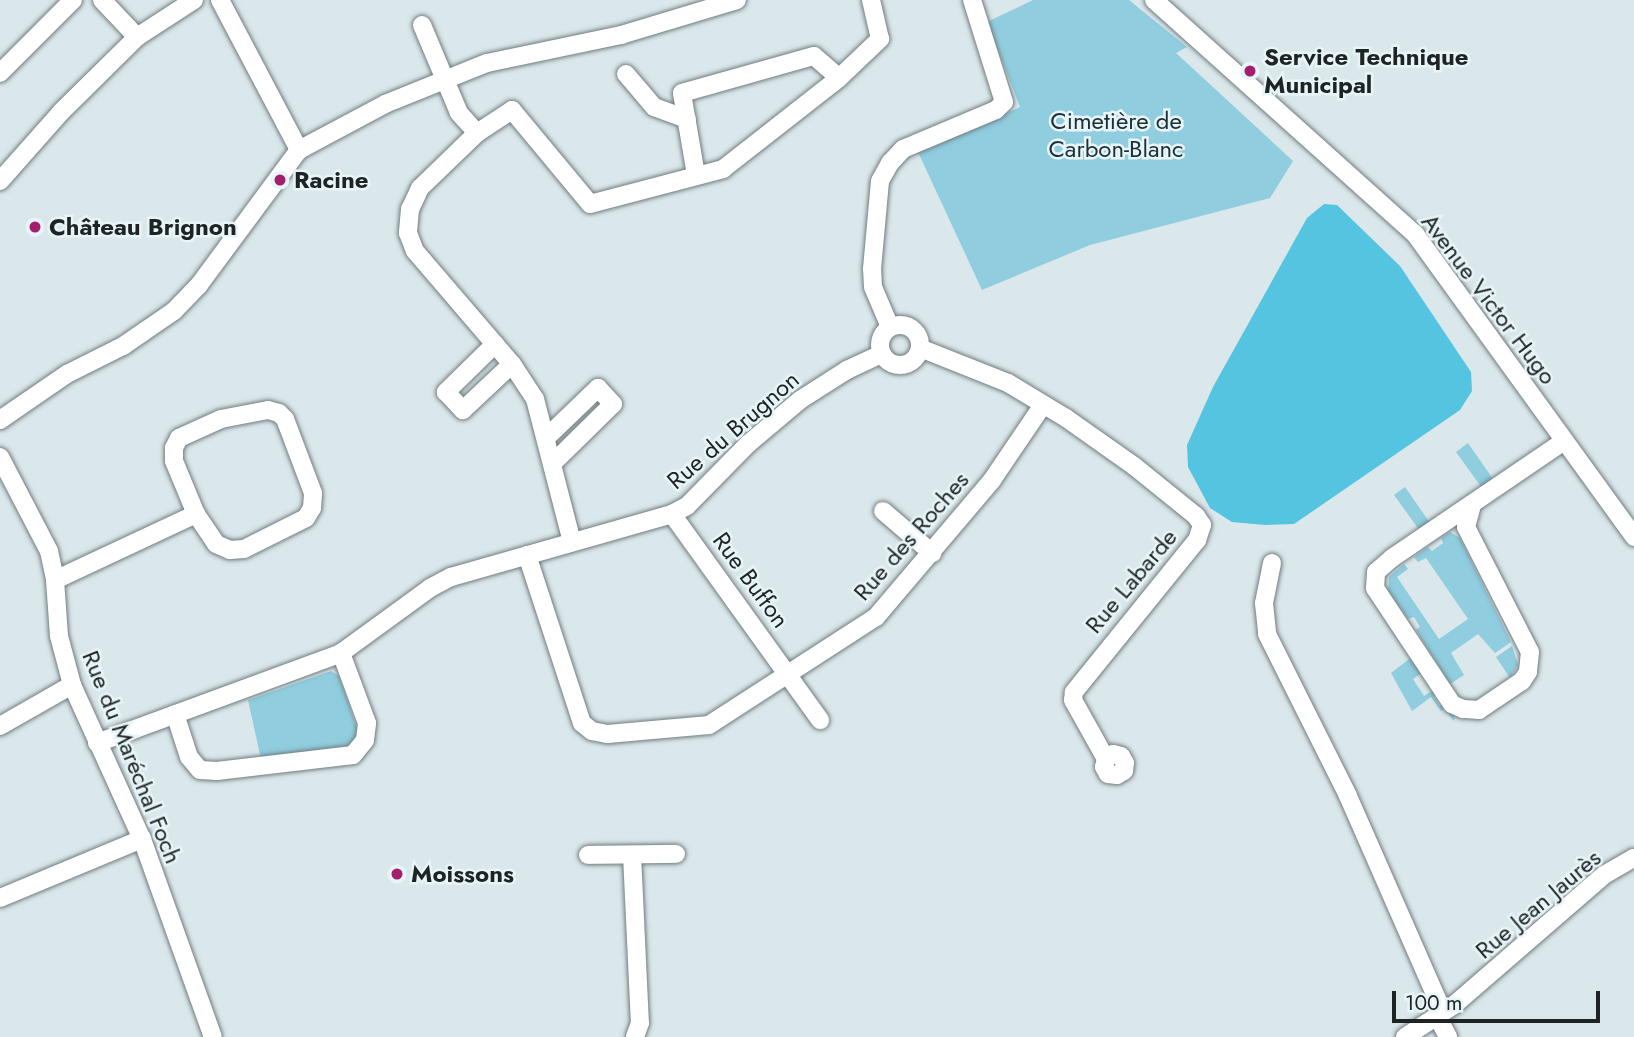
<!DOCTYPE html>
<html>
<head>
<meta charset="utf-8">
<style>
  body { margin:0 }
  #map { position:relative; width:1634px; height:1037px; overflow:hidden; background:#dae7eb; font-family:Jost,sans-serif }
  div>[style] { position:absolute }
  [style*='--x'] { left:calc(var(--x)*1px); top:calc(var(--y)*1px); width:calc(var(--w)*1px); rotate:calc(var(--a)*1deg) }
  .green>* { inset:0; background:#8fcddf }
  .water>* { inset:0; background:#55c4e1 }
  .roads { filter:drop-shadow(0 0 2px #717c7f) drop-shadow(0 0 2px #717c7f) }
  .street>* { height:18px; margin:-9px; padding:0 9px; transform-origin:9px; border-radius:9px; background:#fff }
  .street>.ring { margin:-9px; padding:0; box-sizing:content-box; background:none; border:18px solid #fff; border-radius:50% }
  .dots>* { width:19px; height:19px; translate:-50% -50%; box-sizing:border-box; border:4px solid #e7f4f8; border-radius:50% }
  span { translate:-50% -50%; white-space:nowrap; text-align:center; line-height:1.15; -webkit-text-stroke:5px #e7f4f8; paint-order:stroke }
  .poi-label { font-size:24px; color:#1e2324; font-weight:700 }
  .left { translate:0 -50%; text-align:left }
  .park-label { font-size:24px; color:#1c3035 }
  .street-label { font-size:24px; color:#1e2324 }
  .scale { position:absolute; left:1392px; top:991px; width:208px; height:32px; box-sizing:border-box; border:4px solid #1e2324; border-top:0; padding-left:9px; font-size:21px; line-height:24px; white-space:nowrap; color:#1e2324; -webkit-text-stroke:5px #e7f4f8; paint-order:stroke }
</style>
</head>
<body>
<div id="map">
  <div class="green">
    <div style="clip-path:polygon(1033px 0,1129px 0,1187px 47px,1176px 53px,1293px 161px,1270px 198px,1090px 245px,982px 290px,918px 152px,1020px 107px,987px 22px)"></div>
    <div style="clip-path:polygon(1468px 443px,1493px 479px,1482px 488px,1456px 452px)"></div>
    <div style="clip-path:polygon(1405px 487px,1430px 523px,1420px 531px,1394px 495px)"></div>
    <div style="clip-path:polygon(1450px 532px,1460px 538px,1511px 642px,1495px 653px,1478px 634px,1451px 653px,1464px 675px,1450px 684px,1416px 630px,1420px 627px,1414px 617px,1408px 619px,1388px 590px,1389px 577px,1404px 564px,1408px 569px,1397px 577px,1439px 639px,1468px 619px,1426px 558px,1418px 562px,1414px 557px,1428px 547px,1432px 551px,1443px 543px,1441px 538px)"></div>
    <div style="clip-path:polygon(1512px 646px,1518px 665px,1510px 678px,1496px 657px)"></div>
    <div style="clip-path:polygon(1412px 657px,1423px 672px,1413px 679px,1424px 696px,1435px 689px,1437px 693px,1434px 697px,1440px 706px,1444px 703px,1455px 715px,1454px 721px,1444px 709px,1441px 711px,1431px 697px,1412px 711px,1391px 673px)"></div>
    <div style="clip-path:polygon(331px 671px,339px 676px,357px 728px,355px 740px,346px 747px,261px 759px,248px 700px)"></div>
  </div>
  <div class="water">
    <div style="clip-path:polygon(1324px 204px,1337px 205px,1400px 266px,1471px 372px,1472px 391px,1460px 410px,1294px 524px,1265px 525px,1232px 522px,1210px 508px,1188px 467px,1187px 445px,1213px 387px,1307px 218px)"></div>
  </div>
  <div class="roads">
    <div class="street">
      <div style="--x:102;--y:0;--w:51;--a:46.6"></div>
      <div style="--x:220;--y:0;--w:170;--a:62.2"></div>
      <div style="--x:1154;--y:0;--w:351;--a:41.9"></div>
      <div style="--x:1415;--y:234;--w:374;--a:54.1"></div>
      <div style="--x:422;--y:25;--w:95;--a:67.2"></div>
      <div style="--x:459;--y:113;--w:27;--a:48"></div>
      <div style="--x:477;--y:133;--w:79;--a:136"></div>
      <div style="--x:420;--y:188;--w:23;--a:115"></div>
      <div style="--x:410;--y:209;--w:24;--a:95"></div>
      <div style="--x:408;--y:233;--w:19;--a:69"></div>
      <div style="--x:415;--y:251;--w:149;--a:49.4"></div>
      <div style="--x:512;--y:364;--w:42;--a:56.7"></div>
      <div style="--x:535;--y:399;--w:148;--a:75.5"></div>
      <div style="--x:0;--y:73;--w:103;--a:-45"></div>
      <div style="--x:626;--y:74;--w:43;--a:49.7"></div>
      <div style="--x:654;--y:107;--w:35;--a:20"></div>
      <div style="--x:477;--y:133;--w:42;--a:-33.3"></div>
      <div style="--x:512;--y:110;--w:122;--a:50.3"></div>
      <div style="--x:590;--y:204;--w:138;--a:-14.7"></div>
      <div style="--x:723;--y:169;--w:147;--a:-38.1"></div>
      <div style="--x:839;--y:78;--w:57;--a:-43.6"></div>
      <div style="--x:880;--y:39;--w:40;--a:-103"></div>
      <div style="--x:696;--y:175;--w:83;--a:-99.7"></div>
      <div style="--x:682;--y:93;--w:137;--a:-15.7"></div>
      <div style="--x:814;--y:56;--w:33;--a:41"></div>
      <div style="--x:0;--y:181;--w:92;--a:-48.5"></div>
      <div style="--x:61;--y:112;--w:107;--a:-44.6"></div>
      <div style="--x:137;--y:37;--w:68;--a:-33"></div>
      <div class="ring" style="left:880px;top:325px;width:22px;height:22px"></div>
      <div style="--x:890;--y:327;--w:43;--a:-113"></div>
      <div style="--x:873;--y:287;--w:18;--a:-93"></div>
      <div style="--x:872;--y:269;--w:88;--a:-84.8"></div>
      <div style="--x:880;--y:181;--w:21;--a:-61"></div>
      <div style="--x:890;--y:163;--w:19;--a:-47"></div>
      <div style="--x:903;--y:149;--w:101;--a:-22.8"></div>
      <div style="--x:996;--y:110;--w:11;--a:-45"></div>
      <div style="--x:1004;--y:102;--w:107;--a:-107.4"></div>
      <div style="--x:495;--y:344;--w:69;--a:135.6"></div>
      <div style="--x:446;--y:392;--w:25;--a:47"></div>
      <div style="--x:463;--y:410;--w:67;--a:-43.2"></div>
      <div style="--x:920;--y:348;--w:95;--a:21.7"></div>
      <div style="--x:1008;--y:383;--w:68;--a:31.1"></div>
      <div style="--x:1066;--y:418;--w:83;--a:35.2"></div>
      <div style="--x:1134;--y:466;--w:80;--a:38.9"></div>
      <div style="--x:1196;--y:516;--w:11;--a:56"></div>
      <div style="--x:1202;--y:525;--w:16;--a:108"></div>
      <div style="--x:1197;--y:540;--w:196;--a:129"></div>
      <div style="--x:1074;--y:692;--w:8;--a:97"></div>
      <div style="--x:1073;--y:700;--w:68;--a:60.8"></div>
      <div style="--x:1106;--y:759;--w:8;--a:104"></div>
      <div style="--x:1104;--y:767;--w:8;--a:60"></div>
      <div style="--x:1108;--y:774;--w:9;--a:6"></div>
      <div style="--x:1117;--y:775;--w:8;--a:-30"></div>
      <div style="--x:1124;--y:771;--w:8;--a:-83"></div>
      <div style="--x:1125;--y:763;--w:8;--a:-120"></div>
      <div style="--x:1121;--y:756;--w:8;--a:-166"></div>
      <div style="--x:1113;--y:754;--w:9;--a:144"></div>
      <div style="--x:0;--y:420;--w:81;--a:-34.5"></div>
      <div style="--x:67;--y:374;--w:63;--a:-26.6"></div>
      <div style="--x:123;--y:346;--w:62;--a:-34.5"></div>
      <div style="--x:174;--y:311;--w:36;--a:-46"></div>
      <div style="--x:199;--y:285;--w:168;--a:-53.5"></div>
      <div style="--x:299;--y:150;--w:98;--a:-28.1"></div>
      <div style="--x:385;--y:104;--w:110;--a:-21.9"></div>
      <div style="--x:487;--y:63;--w:137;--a:-11.8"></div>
      <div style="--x:621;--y:35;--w:121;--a:-16.8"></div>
      <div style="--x:547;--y:437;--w:71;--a:-43.9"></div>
      <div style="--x:598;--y:388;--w:22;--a:47"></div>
      <div style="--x:613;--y:404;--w:84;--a:135.5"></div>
      <div style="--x:0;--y:457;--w:106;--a:62.5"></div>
      <div style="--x:49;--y:551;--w:30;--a:78"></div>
      <div style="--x:55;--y:580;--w:56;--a:85.9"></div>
      <div style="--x:59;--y:636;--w:51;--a:75.1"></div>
      <div style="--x:72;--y:685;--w:169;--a:65.6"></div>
      <div style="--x:142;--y:839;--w:210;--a:70.3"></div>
      <div style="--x:1472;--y:505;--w:23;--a:105"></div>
      <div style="--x:1466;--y:527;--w:140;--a:62.9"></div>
      <div style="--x:1530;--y:652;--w:20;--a:96"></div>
      <div style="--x:1528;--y:672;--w:11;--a:124"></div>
      <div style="--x:1522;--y:681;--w:52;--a:146"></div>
      <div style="--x:1479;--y:710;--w:16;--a:-176"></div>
      <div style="--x:1463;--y:709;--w:12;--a:-156"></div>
      <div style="--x:1452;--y:704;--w:139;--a:-123.6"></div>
      <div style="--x:1375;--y:588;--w:16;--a:-86"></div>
      <div style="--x:1376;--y:572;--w:21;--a:-41"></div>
      <div style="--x:1392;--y:558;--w:208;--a:-34.2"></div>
      <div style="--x:883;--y:511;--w:65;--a:40.6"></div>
      <div style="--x:672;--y:514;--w:254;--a:54.3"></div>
      <div style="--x:527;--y:555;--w:177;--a:71.9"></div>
      <div style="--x:582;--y:723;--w:13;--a:39"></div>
      <div style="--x:592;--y:731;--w:16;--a:11"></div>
      <div style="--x:608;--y:734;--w:101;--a:-5.1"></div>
      <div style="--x:709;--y:725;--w:199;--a:-32.9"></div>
      <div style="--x:876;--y:617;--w:180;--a:-49.7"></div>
      <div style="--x:992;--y:480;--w:91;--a:-55.8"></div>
      <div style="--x:1272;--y:563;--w:41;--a:101.3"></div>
      <div style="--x:1264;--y:603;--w:31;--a:84"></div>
      <div style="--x:1267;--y:634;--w:181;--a:63.4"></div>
      <div style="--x:1348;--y:796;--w:236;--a:66.3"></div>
      <div style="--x:55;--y:580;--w:156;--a:-25.1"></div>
      <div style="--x:196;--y:514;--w:36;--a:56"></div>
      <div style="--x:216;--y:544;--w:15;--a:23"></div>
      <div style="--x:230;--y:550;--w:14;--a:-4"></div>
      <div style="--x:244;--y:549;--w:69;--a:-26.6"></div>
      <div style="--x:306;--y:518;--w:12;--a:-59"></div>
      <div style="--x:312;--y:508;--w:15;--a:-86"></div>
      <div style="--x:313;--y:493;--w:79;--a:-110.7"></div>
      <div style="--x:285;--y:419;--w:8;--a:-135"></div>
      <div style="--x:279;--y:413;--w:11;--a:-165"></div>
      <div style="--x:268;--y:410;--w:48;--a:169.2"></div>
      <div style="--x:221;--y:419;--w:46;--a:155.7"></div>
      <div style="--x:179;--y:438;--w:11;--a:117"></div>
      <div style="--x:174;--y:448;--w:13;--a:90"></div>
      <div style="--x:174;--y:461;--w:57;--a:67.5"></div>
      <div style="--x:175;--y:714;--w:45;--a:72"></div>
      <div style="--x:189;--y:757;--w:17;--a:50"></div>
      <div style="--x:200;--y:770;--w:17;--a:3"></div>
      <div style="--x:217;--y:771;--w:137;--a:-6.7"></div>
      <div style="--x:353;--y:755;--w:19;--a:-51"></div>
      <div style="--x:365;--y:740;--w:17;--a:-83"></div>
      <div style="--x:367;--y:723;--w:75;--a:-110.4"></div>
      <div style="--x:0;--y:726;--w:83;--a:-29.7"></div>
      <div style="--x:97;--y:743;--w:260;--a:-20.2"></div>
      <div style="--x:341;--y:653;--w:110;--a:-36.1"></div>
      <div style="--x:430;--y:588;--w:24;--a:-28"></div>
      <div style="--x:451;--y:577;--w:230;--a:-15.9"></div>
      <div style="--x:672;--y:514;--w:17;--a:-28"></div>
      <div style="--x:687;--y:506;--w:87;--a:-45.5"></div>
      <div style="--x:748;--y:444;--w:68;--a:-40.2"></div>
      <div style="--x:800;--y:400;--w:56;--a:-32.6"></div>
      <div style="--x:847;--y:370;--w:38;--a:-25"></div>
      <div style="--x:588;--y:855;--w:88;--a:-0.7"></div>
      <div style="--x:632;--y:855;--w:168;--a:87.3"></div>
      <div style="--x:640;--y:1023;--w:15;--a:110"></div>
      <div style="--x:0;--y:898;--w:154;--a:-22.6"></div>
      <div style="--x:1437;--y:1016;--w:24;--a:62"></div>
      <div style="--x:1405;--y:1037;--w:59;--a:-33.1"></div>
      <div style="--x:1454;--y:1005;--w:198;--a:-40.9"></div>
      <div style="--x:1604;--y:875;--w:34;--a:-30"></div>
    </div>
  </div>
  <div class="dots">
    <div style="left:1250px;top:71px;background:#a31f6d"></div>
    <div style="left:280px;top:180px;background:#a31f6d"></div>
    <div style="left:35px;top:227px;background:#a31f6d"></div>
    <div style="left:397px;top:874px;background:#a31f6d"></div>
  </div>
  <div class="poi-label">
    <span class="left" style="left:1264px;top:71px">Service Technique<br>Municipal</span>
    <span class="left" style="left:294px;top:180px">Racine</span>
    <span class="left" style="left:49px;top:227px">Château Brignon</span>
    <span class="left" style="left:411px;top:874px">Moissons</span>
  </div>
  <div class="park-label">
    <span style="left:1116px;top:135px">Cimetière de<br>Carbon-Blanc</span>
  </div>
  <div class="street-label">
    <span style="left:1489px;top:299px;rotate:53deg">Avenue Victor Hugo</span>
    <span style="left:733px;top:430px;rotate:-41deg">Rue du Brugnon</span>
    <span style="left:911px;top:536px;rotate:-49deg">Rue des Roches</span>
    <span style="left:751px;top:580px;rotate:54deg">Rue Buffon</span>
    <span style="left:1131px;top:581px;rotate:-50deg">Rue Labarde</span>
    <span style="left:132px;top:757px;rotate:68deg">Rue du Maréchal Foch</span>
    <span style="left:1538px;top:904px;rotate:-40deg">Rue Jean Jaurès</span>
  </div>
  <div class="scale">100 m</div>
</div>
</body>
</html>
